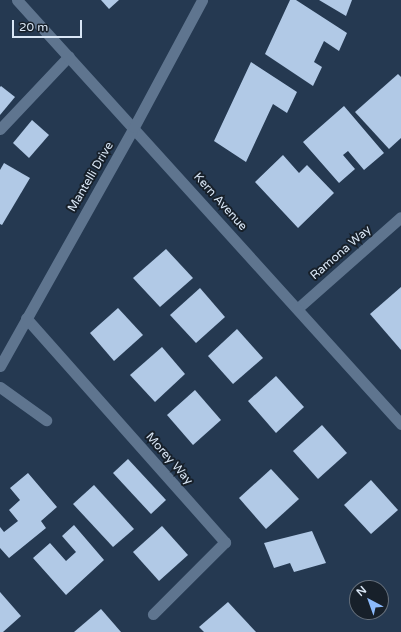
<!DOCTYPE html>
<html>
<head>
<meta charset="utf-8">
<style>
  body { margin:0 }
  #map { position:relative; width:401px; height:632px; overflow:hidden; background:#253951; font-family:"Varela Round",sans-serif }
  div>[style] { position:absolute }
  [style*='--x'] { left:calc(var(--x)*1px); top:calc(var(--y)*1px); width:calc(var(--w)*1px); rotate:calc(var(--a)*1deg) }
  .building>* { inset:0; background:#b1c9e6 }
  .service>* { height:11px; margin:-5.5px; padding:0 5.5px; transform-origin:5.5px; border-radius:5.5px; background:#5f758f }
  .minor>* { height:11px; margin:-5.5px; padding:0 5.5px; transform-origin:5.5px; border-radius:5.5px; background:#5f758f }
  .tertiary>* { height:11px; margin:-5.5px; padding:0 5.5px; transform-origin:5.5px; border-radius:5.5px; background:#5f758f }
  span { translate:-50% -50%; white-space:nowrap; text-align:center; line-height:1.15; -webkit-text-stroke:4px #17202a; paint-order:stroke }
  .street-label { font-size:12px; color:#d9e6f5 }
  .north { position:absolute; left:349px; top:580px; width:40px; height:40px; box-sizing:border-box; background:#17202a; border:1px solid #656f7b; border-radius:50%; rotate:319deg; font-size:11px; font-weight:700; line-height:16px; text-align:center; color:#d9e6f5 }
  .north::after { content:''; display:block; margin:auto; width:14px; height:18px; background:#8bbafc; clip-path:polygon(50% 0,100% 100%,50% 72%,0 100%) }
  .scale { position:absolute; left:12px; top:20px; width:70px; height:18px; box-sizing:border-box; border:2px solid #d9e6f5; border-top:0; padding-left:5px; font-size:12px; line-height:14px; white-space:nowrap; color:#d9e6f5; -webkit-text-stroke:3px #17202a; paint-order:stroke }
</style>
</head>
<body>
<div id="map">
  <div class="building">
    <div style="clip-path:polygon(101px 0,119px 0,109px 9px)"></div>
    <div style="clip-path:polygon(290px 0,296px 0,347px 33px,339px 51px,324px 41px,314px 62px,322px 67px,313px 86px,265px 54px)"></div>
    <div style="clip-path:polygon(319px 0,352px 0,346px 16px)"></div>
    <div style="clip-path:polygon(251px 62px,297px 92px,287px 113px,273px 104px,246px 162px,214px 141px)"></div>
    <div style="clip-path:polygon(398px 74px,401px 77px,401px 138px,389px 149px,355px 112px)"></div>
    <div style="clip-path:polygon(1px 86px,15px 97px,0 115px,0 87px)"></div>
    <div style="clip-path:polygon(344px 106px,384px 153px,364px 170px,348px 151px,343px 155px,355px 169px,339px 183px,303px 142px)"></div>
    <div style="clip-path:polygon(32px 120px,49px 135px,29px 158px,13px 143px)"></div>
    <div style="clip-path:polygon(283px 155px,299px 173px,307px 165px,334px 193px,298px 228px,255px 182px)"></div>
    <div style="clip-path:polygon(4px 163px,30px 178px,2px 225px,0 224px,0 170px)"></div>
    <div style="clip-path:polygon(166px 249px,193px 278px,160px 307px,133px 278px)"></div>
    <div style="clip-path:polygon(401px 287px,401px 350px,370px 314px)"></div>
    <div style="clip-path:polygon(200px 288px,225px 317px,196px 343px,170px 315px)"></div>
    <div style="clip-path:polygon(118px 308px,143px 335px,114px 361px,90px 333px)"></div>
    <div style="clip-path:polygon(237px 329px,263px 358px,233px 384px,208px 356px)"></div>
    <div style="clip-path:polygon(162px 347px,185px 374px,155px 402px,130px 375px)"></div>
    <div style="clip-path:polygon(276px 376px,304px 407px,276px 433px,248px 401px)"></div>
    <div style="clip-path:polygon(195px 390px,221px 420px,193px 445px,167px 415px)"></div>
    <div style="clip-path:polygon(322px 425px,347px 453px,318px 479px,293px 451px)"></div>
    <div style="clip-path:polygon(128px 459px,166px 500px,151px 514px,113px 473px)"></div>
    <div style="clip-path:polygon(271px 469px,299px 499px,266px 529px,239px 498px)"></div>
    <div style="clip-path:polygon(28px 473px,57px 507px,41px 521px,46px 528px,9px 558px,0 548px,0 527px,4px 532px,18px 521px,9px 510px,20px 500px,10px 488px)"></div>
    <div style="clip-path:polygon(371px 480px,398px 510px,371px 534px,344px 505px)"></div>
    <div style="clip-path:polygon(94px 485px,134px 529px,113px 547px,73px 504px)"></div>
    <div style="clip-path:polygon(74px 525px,104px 560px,66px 595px,33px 558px,50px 543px,66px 561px,76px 552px,62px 536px)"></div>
    <div style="clip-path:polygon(162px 526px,188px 555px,159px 581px,133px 552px)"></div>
    <div style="clip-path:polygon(312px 531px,326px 563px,294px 572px,290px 563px,274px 568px,264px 543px)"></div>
    <div style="clip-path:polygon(0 592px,21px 616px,3px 632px,0 632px)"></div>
    <div style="clip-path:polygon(228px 602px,256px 632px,204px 632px,199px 627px)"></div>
    <div style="clip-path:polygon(101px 609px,121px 632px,74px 632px)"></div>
  </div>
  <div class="service">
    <div style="--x:0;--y:129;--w:100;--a:-46.6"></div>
    <div style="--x:0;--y:387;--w:57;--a:35.7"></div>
  </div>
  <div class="minor">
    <div style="--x:298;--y:308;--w:137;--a:-41.5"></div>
    <div style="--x:26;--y:318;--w:300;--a:48.4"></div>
    <div style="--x:225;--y:542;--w:102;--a:135"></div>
  </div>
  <div class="tertiary">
    <div style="--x:17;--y:0;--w:572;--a:47.83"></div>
    <div style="--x:0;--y:366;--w:274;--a:-60.7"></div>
    <div style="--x:134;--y:127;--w:144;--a:-61.8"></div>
  </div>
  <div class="street-label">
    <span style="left:91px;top:177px;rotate:-60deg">Mantelli Drive</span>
    <span style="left:220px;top:202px;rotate:48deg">Kern Avenue</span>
    <span style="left:341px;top:253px;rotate:-41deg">Ramona Way</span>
    <span style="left:169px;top:459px;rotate:49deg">Morey Way</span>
  </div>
  <div class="north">N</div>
  <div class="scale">20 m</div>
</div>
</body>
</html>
